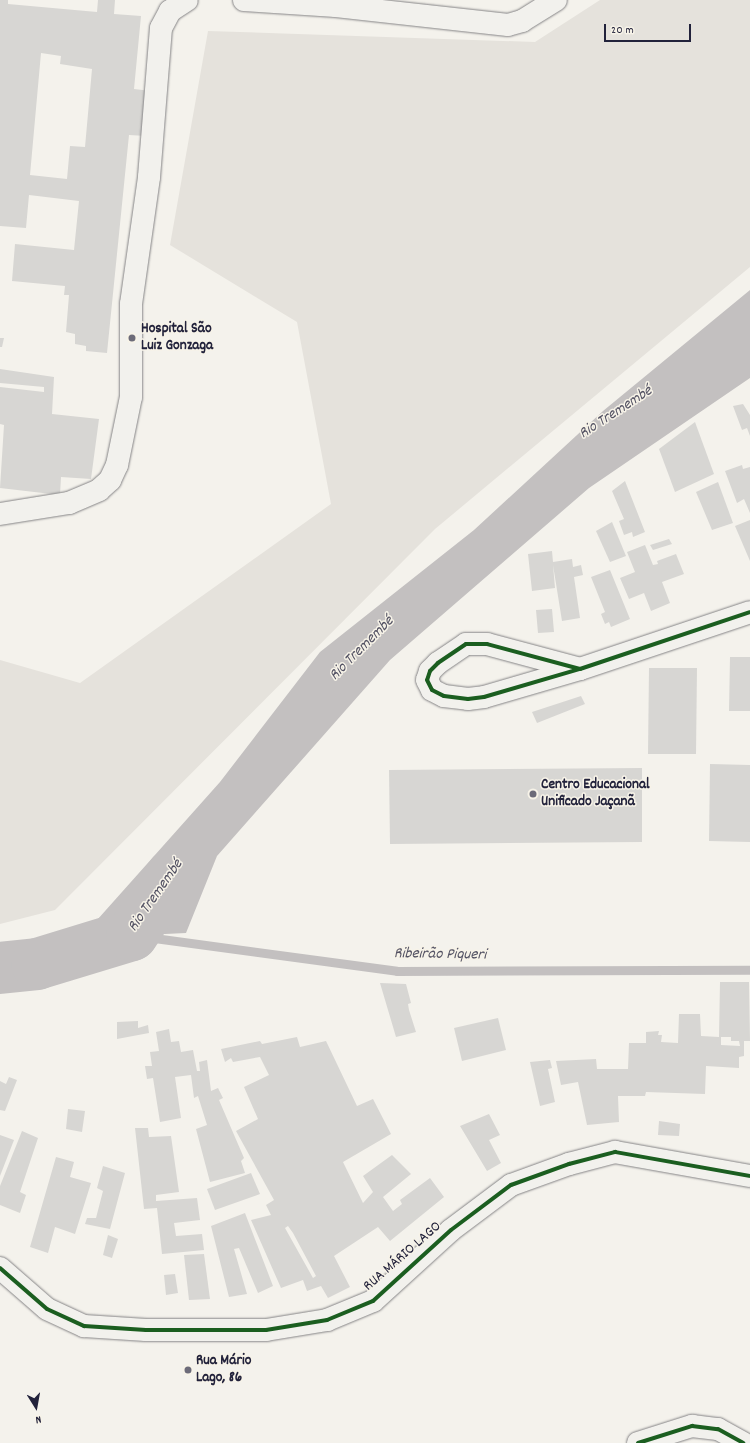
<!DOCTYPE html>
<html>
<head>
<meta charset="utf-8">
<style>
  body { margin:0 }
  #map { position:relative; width:750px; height:1443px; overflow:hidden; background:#f4f2ec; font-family:Dekko,sans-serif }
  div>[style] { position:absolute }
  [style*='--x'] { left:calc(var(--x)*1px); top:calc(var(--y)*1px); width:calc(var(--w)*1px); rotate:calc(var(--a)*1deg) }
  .green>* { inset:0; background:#e5e2dc }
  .water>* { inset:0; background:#c3c0c0 }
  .stream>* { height:9px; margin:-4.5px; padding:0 4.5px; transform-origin:4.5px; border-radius:4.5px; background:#c3c0c0 }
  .river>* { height:52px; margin:-26px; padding:0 26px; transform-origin:26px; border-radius:26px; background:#c3c0c0 }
  .building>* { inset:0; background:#d7d6d3 }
  .roads { filter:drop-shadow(0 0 1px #858486) drop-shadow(0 0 1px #858486) }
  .minor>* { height:22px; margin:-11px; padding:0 11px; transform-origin:11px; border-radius:11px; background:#f2f1ed }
  .cycleway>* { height:4px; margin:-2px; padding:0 2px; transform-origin:2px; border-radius:2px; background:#1b5e20 }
  .dots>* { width:11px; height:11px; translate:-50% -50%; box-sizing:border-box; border:2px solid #f7f3e8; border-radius:50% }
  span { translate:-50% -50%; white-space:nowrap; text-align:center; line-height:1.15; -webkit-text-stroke:3px #f7f3e8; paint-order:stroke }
  .poi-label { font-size:15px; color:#22223b; font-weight:700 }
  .left { translate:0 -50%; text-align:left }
  .street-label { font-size:15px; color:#22223b }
  .water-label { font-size:16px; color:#535263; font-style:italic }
  .north { position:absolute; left:16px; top:1387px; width:40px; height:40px; -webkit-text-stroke:3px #f7f3e8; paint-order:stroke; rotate:169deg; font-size:11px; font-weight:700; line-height:16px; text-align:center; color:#22223b }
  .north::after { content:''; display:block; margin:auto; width:14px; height:18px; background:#22223b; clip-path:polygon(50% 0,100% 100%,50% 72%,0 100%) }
  .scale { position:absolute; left:604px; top:24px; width:87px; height:18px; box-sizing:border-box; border:2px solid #22223b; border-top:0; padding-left:5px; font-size:12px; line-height:14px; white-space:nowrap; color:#22223b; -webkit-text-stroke:3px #f7f3e8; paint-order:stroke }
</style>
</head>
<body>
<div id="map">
  <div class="green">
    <div style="clip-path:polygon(600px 0,750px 0,750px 267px,435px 529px,55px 910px,0 924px,0 660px,80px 683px,331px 504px,297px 322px,170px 245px,208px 31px,535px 42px)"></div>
  </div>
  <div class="water">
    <div style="clip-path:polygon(750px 290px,750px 378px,589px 488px,390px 660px,217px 856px,186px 933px,81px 938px,220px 782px,320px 652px,474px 530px,603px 411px)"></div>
  </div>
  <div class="stream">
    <div style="--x:132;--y:935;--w:267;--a:7.7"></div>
    <div style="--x:397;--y:971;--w:353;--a:-0.2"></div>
  </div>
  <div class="river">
    <div style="--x:0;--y:968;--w:37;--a:-6"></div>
    <div style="--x:37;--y:964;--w:99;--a:-17"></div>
    <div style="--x:132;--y:935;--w:72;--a:-56.3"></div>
  </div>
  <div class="building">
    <div style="clip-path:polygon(evenodd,0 0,8px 0,8px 4px,97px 12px,98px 0,115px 0,114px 14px,141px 16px,134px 89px,151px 91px,146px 136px,129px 135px,107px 353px,86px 351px,86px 346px,75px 344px,75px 334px,66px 332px,69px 295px,64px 295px,65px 286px,12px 281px,15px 244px,74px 250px,79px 201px,29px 195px,26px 228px,0 226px,0 0,41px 53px,61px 56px,60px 64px,92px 69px,85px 147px,70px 146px,67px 179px,30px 175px,41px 53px)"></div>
    <div style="clip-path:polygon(0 338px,4px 338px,2px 347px,0 347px)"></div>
    <div style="clip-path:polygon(0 369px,54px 377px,52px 414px,99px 419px,91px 479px,61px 477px,60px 495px,0 488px,4px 425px,0 424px,0 387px,44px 392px,44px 387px,0 383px)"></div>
    <div style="clip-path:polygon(743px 404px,750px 415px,750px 436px,747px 428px,742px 430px,733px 406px)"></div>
    <div style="clip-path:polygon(695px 422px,714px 474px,675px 492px,659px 449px)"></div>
    <div style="clip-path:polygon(742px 465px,743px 469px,750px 467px,750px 513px,744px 499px,737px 503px,725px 471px)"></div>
    <div style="clip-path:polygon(625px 481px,645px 532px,633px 537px,632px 532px,624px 535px,619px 521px,624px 519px,612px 491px)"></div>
    <div style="clip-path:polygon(718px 482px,733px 523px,712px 530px,696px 492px)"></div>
    <div style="clip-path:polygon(750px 520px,750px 561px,735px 526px)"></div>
    <div style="clip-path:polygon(612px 522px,626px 556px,610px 562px,596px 531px)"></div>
    <div style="clip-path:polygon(669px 539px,672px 544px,653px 550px,650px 545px)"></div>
    <div style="clip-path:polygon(645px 545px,653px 565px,658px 564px,657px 561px,676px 554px,684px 574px,662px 582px,670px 603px,651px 611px,644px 593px,629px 599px,620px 578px,635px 572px,627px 552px)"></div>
    <div style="clip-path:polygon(552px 551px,553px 562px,572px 559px,573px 567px,581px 565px,583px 575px,574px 577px,580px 618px,562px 621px,553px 565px,555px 588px,532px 591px,528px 554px)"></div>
    <div style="clip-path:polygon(610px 570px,630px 619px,611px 627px,609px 622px,605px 624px,601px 614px,605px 612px,591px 577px)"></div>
    <div style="clip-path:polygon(552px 609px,554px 632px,538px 633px,536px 610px)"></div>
    <div style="clip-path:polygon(730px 657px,750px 657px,750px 711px,729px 711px)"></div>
    <div style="clip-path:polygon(649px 668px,697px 668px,696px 754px,648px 754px)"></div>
    <div style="clip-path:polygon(581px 696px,585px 704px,537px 723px,532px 712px)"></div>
    <div style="clip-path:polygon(710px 764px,750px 765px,750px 842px,709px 841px)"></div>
    <div style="clip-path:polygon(642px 768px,642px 842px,390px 844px,389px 770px)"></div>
    <div style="clip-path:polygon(evenodd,720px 982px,749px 982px,750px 1041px,744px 1041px,744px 1056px,739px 1057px,739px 1068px,706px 1066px,705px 1094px,646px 1092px,645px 1096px,618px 1096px,619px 1122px,587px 1125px,578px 1082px,561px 1085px,556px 1061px,596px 1059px,597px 1069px,628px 1069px,629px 1043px,646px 1043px,646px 1032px,659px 1031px,658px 1035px,662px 1035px,661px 1042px,678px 1043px,679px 1014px,700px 1014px,701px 1036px,719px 1037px,720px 982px,721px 1037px,731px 1037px,731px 1041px,739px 1041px,740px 1046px,721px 1045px,721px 1037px)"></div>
    <div style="clip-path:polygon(380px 983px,406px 984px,411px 1003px,408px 1004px,409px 1010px,416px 1032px,396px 1037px)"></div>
    <div style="clip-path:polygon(498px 1018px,506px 1050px,462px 1061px,454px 1028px)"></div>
    <div style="clip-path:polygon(138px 1021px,138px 1028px,148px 1025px,149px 1033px,117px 1039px,117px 1022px)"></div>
    <div style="clip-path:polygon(169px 1029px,171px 1042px,179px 1041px,181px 1052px,193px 1050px,197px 1071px,200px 1071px,199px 1062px,207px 1060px,211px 1091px,218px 1088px,223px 1098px,219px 1100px,244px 1158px,241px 1161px,245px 1173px,210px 1182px,196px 1129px,207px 1125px,198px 1096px,194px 1098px,191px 1075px,175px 1077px,181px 1118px,160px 1122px,153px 1078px,147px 1079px,145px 1066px,152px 1066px,150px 1052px,159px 1051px,156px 1032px)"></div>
    <div style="clip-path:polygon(evenodd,297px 1037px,300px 1047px,326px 1041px,357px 1106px,373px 1099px,391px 1134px,343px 1162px,363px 1203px,373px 1192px,363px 1176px,392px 1155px,411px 1174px,383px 1197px,393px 1211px,402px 1204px,400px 1200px,430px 1178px,444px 1197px,390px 1241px,378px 1227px,334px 1256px,350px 1287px,328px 1298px,321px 1286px,307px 1291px,303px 1280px,281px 1288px,251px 1220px,271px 1215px,266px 1205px,274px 1200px,236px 1131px,258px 1119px,244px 1087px,269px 1075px,260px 1057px,233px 1062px,231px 1058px,225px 1062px,221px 1049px,260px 1041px,262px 1044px,297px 1037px,288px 1226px,293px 1233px,316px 1276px,313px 1278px,285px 1228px,288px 1226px)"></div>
    <div style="clip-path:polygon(550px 1060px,552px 1068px,548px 1069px,555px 1102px,540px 1106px,530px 1062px)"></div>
    <div style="clip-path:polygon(9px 1077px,17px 1080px,5px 1111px,0 1110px,0 1081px,6px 1084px)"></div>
    <div style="clip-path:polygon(68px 1109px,85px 1111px,82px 1132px,66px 1129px)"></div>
    <div style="clip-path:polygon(489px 1114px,500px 1135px,489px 1140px,501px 1163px,487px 1171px,460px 1126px)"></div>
    <div style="clip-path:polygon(659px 1121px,680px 1124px,679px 1136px,658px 1135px)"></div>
    <div style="clip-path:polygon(135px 1128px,148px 1128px,149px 1137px,171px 1136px,179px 1192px,156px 1195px,156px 1201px,197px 1198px,200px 1220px,174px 1223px,176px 1236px,202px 1234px,204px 1250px,162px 1254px,157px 1208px,144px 1209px)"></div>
    <div style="clip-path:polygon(22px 1131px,38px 1138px,20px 1192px,26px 1195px,20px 1213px,0 1205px,0 1186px)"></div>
    <div style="clip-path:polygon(0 1135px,14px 1140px,0 1176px)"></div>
    <div style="clip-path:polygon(56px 1157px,74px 1162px,70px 1177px,91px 1183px,75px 1234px,55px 1227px,48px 1253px,30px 1247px)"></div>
    <div style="clip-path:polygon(103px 1166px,125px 1173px,110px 1229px,85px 1224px,87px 1218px,96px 1218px,103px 1191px,97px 1188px)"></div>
    <div style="clip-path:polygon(251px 1173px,260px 1194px,215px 1210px,207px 1189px)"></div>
    <div style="clip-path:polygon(245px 1213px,273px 1286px,258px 1293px,239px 1248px,234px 1249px,247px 1294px,229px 1297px,211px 1226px)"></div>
    <div style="clip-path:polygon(108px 1235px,118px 1239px,112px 1258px,103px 1255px)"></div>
    <div style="clip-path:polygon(204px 1254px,210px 1299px,189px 1300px,184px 1255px)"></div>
    <div style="clip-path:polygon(175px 1274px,178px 1293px,166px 1295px,164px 1275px)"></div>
  </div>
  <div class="roads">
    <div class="minor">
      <div style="--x:244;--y:0;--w:92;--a:3.7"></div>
      <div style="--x:336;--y:6;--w:173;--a:6.3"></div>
      <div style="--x:508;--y:25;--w:15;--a:-16"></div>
      <div style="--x:522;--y:21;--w:40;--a:-32"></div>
      <div style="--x:0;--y:514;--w:70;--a:-9.1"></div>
      <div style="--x:69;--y:503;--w:33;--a:-23"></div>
      <div style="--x:99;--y:490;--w:15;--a:-42"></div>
      <div style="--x:110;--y:480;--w:17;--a:-65"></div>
      <div style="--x:117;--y:465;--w:69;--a:-78.4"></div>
      <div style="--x:131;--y:397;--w:93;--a:-90"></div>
      <div style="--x:131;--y:304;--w:128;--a:-81.9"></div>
      <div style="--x:149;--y:177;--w:149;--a:-85.4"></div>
      <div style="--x:161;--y:28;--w:19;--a:-62"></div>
      <div style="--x:170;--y:11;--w:20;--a:-33"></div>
      <div style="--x:580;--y:669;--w:96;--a:-165"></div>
      <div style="--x:487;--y:644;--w:21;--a:180"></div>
      <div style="--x:466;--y:644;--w:34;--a:146"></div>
      <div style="--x:438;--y:663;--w:11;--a:135"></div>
      <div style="--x:430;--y:671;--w:9;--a:108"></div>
      <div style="--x:427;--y:680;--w:11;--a:63"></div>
      <div style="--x:432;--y:690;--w:13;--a:27"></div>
      <div style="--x:444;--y:696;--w:24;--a:7"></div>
      <div style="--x:468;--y:699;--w:16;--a:-7"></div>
      <div style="--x:484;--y:697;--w:100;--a:-16.3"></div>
      <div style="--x:580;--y:669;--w:179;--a:-18.5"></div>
      <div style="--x:0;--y:1268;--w:62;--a:41.1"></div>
      <div style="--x:47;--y:1309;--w:41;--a:24.7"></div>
      <div style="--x:84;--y:1326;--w:62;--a:3.7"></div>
      <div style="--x:146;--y:1330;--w:120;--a:0"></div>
      <div style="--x:266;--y:1330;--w:62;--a:-9.3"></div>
      <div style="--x:327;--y:1320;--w:50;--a:-22.4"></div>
      <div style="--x:373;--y:1301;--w:105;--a:-42.3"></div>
      <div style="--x:451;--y:1230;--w:75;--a:-36.9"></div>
      <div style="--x:511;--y:1185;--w:62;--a:-19.9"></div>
      <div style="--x:569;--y:1164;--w:48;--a:-14.6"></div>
      <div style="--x:615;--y:1152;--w:137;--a:10.1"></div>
      <div style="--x:638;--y:1443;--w:57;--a:-17.5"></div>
      <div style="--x:692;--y:1426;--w:26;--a:7"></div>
      <div style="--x:718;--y:1429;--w:29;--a:29"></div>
    </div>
  </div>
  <div class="cycleway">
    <div style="--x:580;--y:669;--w:96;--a:-165"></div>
    <div style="--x:487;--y:644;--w:21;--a:180"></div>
    <div style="--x:466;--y:644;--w:34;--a:146"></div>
    <div style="--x:438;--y:663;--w:11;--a:135"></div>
    <div style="--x:430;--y:671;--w:9;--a:108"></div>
    <div style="--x:427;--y:680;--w:11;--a:63"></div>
    <div style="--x:432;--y:690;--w:13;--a:27"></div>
    <div style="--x:444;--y:696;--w:24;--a:7"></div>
    <div style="--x:468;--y:699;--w:16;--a:-7"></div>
    <div style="--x:484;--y:697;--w:100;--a:-16.3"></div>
    <div style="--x:580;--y:669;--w:179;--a:-18.5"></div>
    <div style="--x:0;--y:1268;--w:62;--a:41.1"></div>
    <div style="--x:47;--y:1309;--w:41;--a:24.7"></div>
    <div style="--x:84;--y:1326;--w:62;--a:3.7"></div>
    <div style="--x:146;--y:1330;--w:120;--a:0"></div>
    <div style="--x:266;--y:1330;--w:62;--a:-9.3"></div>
    <div style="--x:327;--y:1320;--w:50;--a:-22.4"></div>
    <div style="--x:373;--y:1301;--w:105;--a:-42.3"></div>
    <div style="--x:451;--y:1230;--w:75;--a:-36.9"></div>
    <div style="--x:511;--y:1185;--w:62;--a:-19.9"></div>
    <div style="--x:569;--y:1164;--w:48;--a:-14.6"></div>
    <div style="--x:615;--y:1152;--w:137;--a:10.1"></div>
    <div style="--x:638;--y:1443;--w:57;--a:-17.5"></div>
    <div style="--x:692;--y:1426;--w:26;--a:7"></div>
    <div style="--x:718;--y:1429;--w:29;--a:29"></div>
  </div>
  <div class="dots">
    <div style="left:132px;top:338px;background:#6c6b79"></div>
    <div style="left:533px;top:794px;background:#6c6b79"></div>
    <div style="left:188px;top:1370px;background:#6c6b79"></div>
  </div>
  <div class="poi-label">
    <span class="left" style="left:141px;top:338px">Hospital São<br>Luiz Gonzaga</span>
    <span class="left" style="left:541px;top:794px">Centro Educacional<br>Unificado Jaçanã</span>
    <span class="left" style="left:196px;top:1370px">Rua Mário<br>Lago, 86</span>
  </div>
  <div class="street-label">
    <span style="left:403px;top:1257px;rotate:-41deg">RUA MÁRIO LAGO</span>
  </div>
  <div class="water-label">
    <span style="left:616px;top:413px;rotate:-33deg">Rio Tremembé</span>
    <span style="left:362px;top:649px;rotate:-45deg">Rio Tremembé</span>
    <span style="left:156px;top:896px;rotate:-55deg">Rio Tremembé</span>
    <span style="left:440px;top:955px;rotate:1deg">Ribeirão Piqueri</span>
  </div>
  <div class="north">N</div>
  <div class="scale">20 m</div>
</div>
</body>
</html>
